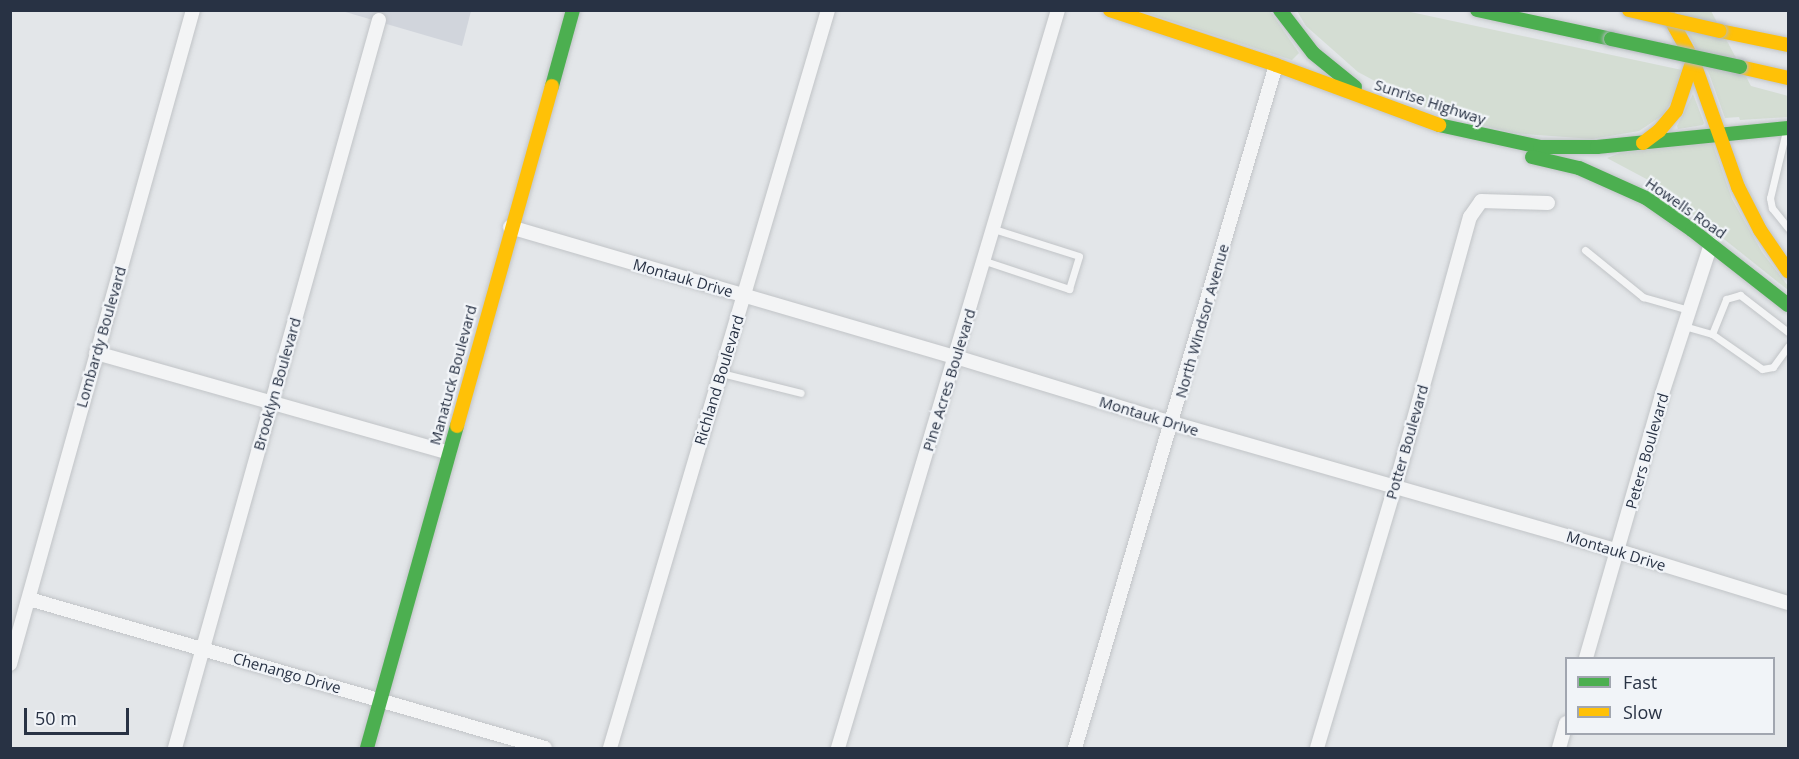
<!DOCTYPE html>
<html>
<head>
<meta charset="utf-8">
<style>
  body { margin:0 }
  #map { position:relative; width:1799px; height:759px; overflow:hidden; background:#e3e6e9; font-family:"Open Sans",sans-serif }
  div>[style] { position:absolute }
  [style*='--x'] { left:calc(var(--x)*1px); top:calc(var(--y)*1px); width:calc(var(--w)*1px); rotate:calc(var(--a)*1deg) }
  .built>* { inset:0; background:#d1d5dc }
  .green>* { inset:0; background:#d4ddd3 }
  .roads { filter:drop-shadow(0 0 2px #c1c4c7) drop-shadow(0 0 2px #c1c4c7) }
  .lane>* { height:7px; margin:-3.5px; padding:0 3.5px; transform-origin:3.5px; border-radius:3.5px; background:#f3f4f5 }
  .street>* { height:14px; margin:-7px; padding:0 7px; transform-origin:7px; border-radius:7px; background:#f3f4f5 }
  .fast>* { height:14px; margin:-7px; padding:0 7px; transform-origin:7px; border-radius:7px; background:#4caf50 }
  .slow>* { height:14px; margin:-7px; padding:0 7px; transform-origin:7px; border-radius:7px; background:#ffc107 }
  .bridges { filter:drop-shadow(0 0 2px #b5b9be) drop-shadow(0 0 2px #b5b9be) }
  .fast-bridge>* { height:14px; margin:-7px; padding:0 7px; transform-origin:7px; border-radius:7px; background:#4caf50 }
  .slow-bridge>* { height:14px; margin:-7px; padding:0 7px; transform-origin:7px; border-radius:7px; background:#ffc107 }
  span { translate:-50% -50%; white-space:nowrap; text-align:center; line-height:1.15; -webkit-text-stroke:4.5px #f1f4f8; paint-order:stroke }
  .street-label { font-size:15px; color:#283244 }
  .frame { position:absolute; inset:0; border:12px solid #283244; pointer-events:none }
  .legend { position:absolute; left:1565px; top:657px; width:210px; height:78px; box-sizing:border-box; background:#f1f4f8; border:2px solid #a1a6b0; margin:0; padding:8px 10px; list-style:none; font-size:18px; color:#283244 }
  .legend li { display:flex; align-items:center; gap:12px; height:30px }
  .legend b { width:30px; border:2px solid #a1a6b0 }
  .scale { position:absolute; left:24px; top:708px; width:105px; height:27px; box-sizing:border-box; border:3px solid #283244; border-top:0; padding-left:8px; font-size:18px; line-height:21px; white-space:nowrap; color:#283244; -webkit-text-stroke:4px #f1f4f8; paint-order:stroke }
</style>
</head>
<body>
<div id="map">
  <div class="built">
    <div style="clip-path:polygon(342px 11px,471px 11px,462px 46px)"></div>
  </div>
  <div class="green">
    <div style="clip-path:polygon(1140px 11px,1270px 11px,1299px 53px,1292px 60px)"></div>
    <div style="clip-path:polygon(1297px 11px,1406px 11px,1682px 70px,1676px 94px,1663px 115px,1639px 131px,1592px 139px,1512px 133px,1433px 112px,1358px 72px,1306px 26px)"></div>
    <div style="clip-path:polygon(1677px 11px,1711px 11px,1751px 86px,1788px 96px,1788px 117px,1740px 120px,1739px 117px,1725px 118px,1710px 76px)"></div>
    <div style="clip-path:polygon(1693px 94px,1704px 123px,1703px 125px,1678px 129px,1677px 126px)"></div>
    <div style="clip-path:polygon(1712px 142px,1732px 199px,1762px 252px,1788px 286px,1788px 290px,1652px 182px,1607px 158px,1620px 153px)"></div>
  </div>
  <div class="roads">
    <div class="lane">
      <div style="--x:1786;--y:131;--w:69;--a:103.4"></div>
      <div style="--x:1770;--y:198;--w:10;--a:79"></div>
      <div style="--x:1772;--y:208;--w:26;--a:51"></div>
      <div style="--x:1585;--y:250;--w:75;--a:39"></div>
      <div style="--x:1643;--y:297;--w:48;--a:15.8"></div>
      <div style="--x:985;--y:261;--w:89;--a:18.4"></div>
      <div style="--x:1069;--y:289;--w:34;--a:-73"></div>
      <div style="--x:1079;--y:256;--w:89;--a:-162.4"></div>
      <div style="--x:1684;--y:326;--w:29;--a:16"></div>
      <div style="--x:1712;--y:334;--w:61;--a:35"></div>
      <div style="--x:1762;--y:369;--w:11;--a:-10"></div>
      <div style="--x:1773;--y:367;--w:26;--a:-54"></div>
      <div style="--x:1712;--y:334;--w:38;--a:-68"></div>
      <div style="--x:1726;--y:299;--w:15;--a:-16"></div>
      <div style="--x:1740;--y:295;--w:61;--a:37.6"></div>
      <div style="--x:721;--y:373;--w:82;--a:14"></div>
    </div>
    <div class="street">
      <div style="--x:510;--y:227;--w:465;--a:16.3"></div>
      <div style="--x:956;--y:357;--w:226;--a:17"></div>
      <div style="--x:1172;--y:423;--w:465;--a:16"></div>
      <div style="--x:1619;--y:551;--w:177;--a:17.1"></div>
      <div style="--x:96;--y:353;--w:367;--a:15.8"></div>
      <div style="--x:29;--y:599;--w:537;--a:16.11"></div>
      <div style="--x:1586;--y:658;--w:275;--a:-73.9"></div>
      <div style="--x:1662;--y:394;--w:158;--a:-71.9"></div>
      <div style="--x:10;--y:664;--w:679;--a:-74.37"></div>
      <div style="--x:175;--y:748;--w:756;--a:-74.35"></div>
      <div style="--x:610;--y:748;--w:770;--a:-73.54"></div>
      <div style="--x:838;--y:748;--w:770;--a:-73.4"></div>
      <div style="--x:1075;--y:748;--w:712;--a:-73.6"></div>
      <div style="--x:1317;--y:748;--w:272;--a:-73.4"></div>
      <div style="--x:1395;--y:487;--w:280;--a:-74.5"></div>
      <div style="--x:1470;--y:217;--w:19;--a:-55"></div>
      <div style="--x:1481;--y:201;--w:67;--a:1.7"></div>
      <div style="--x:1559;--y:748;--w:26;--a:-74"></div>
    </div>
    <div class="fast">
      <div style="--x:1280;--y:10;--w:54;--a:52.5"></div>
      <div style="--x:1313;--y:53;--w:54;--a:39"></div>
      <div style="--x:1477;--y:10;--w:137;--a:12.2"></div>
      <div style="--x:552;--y:86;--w:79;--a:-74.6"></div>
      <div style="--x:1439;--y:125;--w:103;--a:12.3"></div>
      <div style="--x:1540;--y:147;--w:57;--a:0"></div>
      <div style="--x:1597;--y:147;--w:192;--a:-5.7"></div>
      <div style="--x:1532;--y:157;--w:48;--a:13.2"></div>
      <div style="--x:1579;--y:168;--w:73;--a:24.1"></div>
      <div style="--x:1646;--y:198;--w:56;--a:34.8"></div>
      <div style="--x:1692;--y:230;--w:122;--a:38"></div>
      <div style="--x:367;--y:748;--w:334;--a:-74.4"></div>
    </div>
    <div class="slow">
      <div style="--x:1110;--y:10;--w:175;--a:18.3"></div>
      <div style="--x:1276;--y:65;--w:174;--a:20.2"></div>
      <div style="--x:1667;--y:13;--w:54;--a:61"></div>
      <div style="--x:1693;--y:60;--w:135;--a:70.5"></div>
      <div style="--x:1738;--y:187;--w:48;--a:62.9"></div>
      <div style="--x:1760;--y:230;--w:50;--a:55.7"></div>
      <div style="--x:1720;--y:31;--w:69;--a:11.6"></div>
      <div style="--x:1740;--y:67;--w:49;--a:12.9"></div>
      <div style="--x:1643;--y:143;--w:20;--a:-37"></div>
      <div style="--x:1659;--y:131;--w:26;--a:-50"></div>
      <div style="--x:1676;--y:111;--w:54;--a:-71.6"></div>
      <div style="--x:457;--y:426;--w:353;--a:-74.4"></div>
    </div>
  </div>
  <div class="bridges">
    <div class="fast-bridge">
      <div style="--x:1611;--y:39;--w:132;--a:12.2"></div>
    </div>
    <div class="slow-bridge">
      <div style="--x:1629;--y:10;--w:93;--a:13"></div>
    </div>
  </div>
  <div class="street-label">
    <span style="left:1430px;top:102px;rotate:18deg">Sunrise Highway</span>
    <span style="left:1686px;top:208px;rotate:35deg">Howells Road</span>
    <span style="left:683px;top:278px;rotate:16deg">Montauk Drive</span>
    <span style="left:1202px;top:321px;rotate:-74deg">North Windsor Avenue</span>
    <span style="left:101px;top:337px;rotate:-74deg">Lombardy Boulevard</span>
    <span style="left:453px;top:375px;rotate:-75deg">Manatuck Boulevard</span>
    <span style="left:719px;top:380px;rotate:-73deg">Richland Boulevard</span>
    <span style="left:949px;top:380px;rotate:-73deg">Pine Acres Boulevard</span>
    <span style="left:277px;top:384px;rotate:-74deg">Brooklyn Boulevard</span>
    <span style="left:1149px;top:416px;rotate:17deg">Montauk Drive</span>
    <span style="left:1407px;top:442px;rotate:-74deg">Potter Boulevard</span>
    <span style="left:1647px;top:451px;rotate:-74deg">Peters Boulevard</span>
    <span style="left:1616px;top:551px;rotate:17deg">Montauk Drive</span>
    <span style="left:287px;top:673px;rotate:16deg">Chenango Drive</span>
  </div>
  <div class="frame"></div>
  <ul class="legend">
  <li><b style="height:8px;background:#4caf50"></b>Fast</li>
  <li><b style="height:8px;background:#ffc107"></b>Slow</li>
  </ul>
  <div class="scale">50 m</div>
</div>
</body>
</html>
